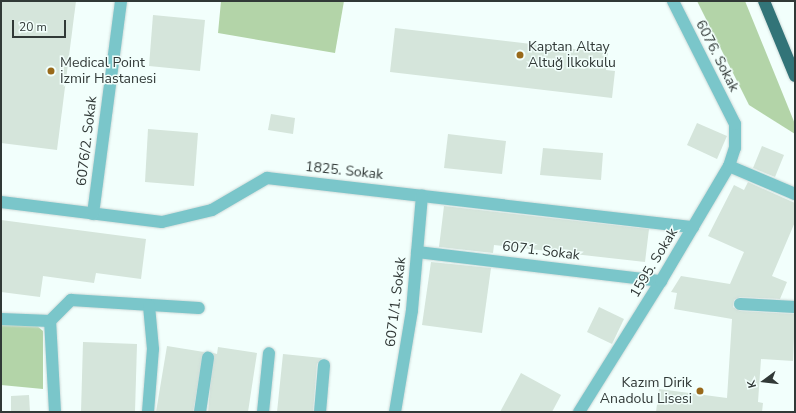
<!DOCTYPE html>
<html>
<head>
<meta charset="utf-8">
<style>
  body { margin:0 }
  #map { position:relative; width:796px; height:413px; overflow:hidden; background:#f2fffc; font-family:"Nunito Sans",sans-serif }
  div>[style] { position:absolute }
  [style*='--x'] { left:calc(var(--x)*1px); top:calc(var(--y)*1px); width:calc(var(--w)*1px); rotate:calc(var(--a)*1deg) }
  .green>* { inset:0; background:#b3d4a8 }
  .building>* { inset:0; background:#d5e5db }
  .roads { filter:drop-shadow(0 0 1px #cfdbd9) drop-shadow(0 0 1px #cfdbd9) }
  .minor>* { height:12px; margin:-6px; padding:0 6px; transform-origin:6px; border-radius:6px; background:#7ac6ca }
  .highway>* { height:12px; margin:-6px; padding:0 6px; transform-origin:6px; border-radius:6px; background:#327478 }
  .dots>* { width:11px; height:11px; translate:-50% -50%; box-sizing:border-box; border:2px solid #f2fffc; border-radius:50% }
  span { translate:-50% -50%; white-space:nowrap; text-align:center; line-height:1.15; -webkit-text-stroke:3px #f2fffc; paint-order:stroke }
  .poi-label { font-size:14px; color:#313937 }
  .left { translate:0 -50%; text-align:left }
  .right { translate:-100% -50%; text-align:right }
  .street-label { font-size:14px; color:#313937 }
  .frame { position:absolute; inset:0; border:2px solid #313937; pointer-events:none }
  .north { position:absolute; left:744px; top:361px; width:40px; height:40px; -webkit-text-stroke:3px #f2fffc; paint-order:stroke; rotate:255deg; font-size:11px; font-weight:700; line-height:16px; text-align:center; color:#313937 }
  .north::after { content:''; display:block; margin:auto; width:14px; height:18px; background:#313937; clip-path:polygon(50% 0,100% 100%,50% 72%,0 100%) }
  .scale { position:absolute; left:12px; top:20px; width:54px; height:18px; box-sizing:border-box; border:2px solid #313937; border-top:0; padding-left:5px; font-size:12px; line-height:14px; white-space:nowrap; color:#313937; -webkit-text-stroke:3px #f2fffc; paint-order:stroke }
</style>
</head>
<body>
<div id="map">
  <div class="green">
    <div style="clip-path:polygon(221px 1px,344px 1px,335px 53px,218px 33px)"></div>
    <div style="clip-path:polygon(697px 1px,745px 1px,795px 124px,795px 134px,749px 105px)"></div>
    <div style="clip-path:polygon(1px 325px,36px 325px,43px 331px,43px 389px,1px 385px)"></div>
  </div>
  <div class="building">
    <div style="clip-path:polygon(1px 1px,76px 1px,57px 150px,1px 143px)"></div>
    <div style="clip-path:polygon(153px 15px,205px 20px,200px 71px,149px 66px)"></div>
    <div style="clip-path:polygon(395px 28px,608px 53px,606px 70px,615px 71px,612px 98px,390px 72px)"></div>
    <div style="clip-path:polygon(271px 114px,295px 118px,293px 134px,268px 130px)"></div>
    <div style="clip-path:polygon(697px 123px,727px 136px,717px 159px,687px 145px)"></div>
    <div style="clip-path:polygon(148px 129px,198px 133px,194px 186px,145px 182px)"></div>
    <div style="clip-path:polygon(448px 134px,506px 141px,502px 174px,444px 168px)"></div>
    <div style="clip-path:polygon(762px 146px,784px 155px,775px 177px,753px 168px)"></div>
    <div style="clip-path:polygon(543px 148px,603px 153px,601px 180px,540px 175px)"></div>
    <div style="clip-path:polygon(748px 182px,795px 203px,795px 222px,772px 276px,787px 282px,780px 299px,740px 297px,734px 300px,733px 307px,740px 311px,795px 314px,793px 361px,761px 359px,758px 402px,763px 403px,762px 412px,656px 412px,659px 389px,727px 398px,732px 319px,674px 309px,677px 293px,671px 292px,681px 276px,730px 284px,744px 252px,708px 236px,734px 185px,744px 190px)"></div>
    <div style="clip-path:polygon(444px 206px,649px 229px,645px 262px,494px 245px,493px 253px,439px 247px)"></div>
    <div style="clip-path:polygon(1px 220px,146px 239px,141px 279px,96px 273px,94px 283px,43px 276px,40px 297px,1px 292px)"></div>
    <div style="clip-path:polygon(431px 262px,491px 268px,482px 333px,422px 325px)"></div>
    <div style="clip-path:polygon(599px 307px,624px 319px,612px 344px,587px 332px)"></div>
    <div style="clip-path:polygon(83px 342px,137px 344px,135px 412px,81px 412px)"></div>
    <div style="clip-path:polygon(167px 346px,204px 352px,193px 412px,156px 412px)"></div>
    <div style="clip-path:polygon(218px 347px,257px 353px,248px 412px,208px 412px,213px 353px,217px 354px)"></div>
    <div style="clip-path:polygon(283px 354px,322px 358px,317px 364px,313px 412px,277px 412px)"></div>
    <div style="clip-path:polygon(521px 373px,561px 395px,552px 412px,500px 412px)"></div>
    <div style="clip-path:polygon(29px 395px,30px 412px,11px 412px,11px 396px)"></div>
  </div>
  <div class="roads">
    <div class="minor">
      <div style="--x:729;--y:166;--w:72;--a:23"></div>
      <div style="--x:1;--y:202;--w:162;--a:7.1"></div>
      <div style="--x:162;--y:222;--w:51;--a:-13.5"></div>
      <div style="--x:212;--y:210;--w:64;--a:-30.2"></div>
      <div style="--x:267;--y:178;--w:429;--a:6.6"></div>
      <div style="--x:93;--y:214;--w:215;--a:-82.5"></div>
      <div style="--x:417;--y:252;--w:246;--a:6.8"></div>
      <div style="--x:740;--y:304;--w:55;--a:3.1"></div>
      <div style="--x:1;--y:319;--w:49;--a:2.3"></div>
      <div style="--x:55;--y:412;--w:91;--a:-93.1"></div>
      <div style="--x:50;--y:321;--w:30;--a:-45"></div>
      <div style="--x:71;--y:300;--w:128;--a:3.6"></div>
      <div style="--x:148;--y:412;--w:63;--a:-85.5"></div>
      <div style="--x:153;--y:349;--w:43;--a:-95.3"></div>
      <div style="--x:200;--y:412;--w:55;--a:-81.6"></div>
      <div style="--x:263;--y:412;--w:59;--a:-84.2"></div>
      <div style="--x:320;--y:412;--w:47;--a:-85.1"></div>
      <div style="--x:395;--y:412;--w:103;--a:-80.5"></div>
      <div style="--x:412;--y:310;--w:115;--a:-85"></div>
      <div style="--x:579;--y:412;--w:155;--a:-58"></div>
      <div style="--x:661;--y:281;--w:134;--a:-59.4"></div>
      <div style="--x:729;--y:166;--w:19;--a:-72"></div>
      <div style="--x:735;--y:148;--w:24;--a:-90"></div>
      <div style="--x:735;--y:124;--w:138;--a:-116.8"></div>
    </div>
    <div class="highway">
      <div style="--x:764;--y:1;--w:81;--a:67.5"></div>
    </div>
  </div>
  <div class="dots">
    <div style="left:520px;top:55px;background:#99691a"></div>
    <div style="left:51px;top:71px;background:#99691a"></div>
    <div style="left:700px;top:391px;background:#99691a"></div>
  </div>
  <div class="poi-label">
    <span class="left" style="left:528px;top:55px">Kaptan Altay<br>Altuğ İlkokulu</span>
    <span class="left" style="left:60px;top:71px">Medical Point<br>İzmir Hastanesi</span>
    <span class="right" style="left:692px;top:391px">Kazım Dirik<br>Anadolu Lisesi</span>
  </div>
  <div class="street-label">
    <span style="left:717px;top:56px;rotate:63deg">6076. Sokak</span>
    <span style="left:87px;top:141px;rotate:-83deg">6076/2. Sokak</span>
    <span style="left:344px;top:171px;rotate:6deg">1825. Sokak</span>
    <span style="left:541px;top:251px;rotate:7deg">6071. Sokak</span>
    <span style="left:654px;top:263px;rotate:-59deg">1595. Sokak</span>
    <span style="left:396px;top:302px;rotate:-83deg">6071/1. Sokak</span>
  </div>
  <div class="frame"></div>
  <div class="north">K</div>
  <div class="scale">20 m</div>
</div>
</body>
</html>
